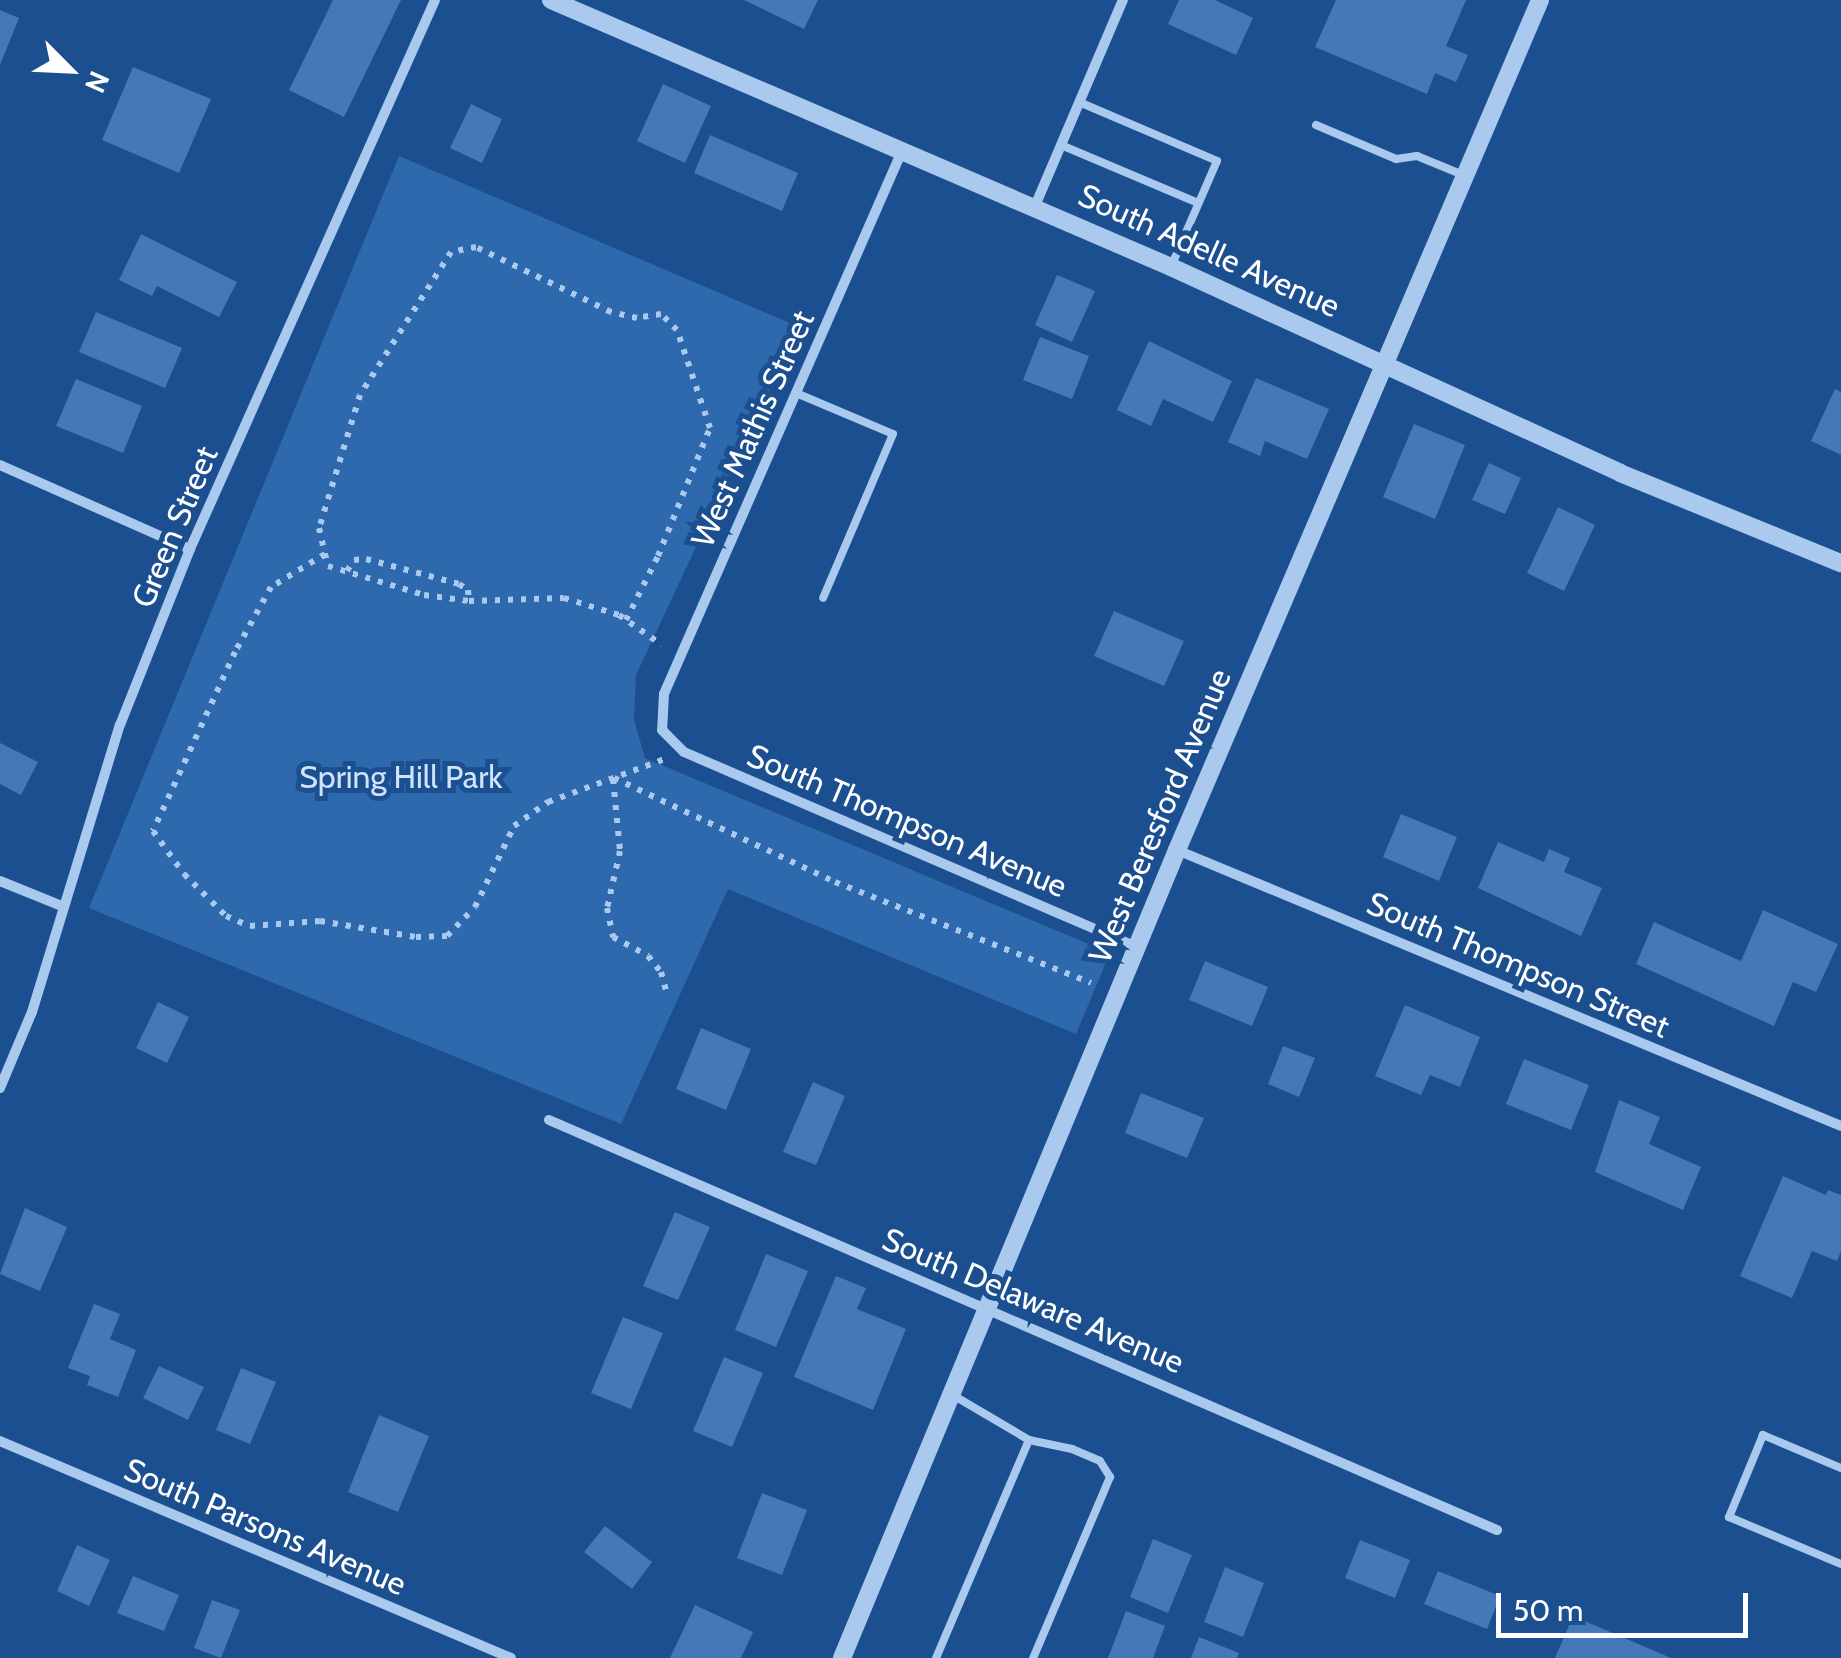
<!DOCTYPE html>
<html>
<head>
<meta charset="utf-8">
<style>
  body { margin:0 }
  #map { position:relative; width:1841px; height:1658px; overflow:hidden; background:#1b4f8f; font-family:Cabin,sans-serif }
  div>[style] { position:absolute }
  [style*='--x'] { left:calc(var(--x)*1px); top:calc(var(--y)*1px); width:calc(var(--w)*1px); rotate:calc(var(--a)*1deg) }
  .green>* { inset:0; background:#2e69ad }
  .building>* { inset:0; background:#4478b7 }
  .path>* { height:6px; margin-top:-3px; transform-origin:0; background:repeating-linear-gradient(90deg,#a9c9ee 0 5px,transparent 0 13px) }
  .service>* { height:8px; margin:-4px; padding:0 4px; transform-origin:4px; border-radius:4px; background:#a9c9ee }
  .minor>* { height:10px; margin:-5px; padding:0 5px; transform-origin:5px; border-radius:5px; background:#a9c9ee }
  .tertiary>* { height:18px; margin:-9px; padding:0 9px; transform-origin:9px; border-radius:9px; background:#a9c9ee }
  span { translate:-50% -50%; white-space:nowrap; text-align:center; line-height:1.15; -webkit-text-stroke:10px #1b4f8f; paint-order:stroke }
  .street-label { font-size:32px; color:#fff }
  .park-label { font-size:32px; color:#cfe3fa }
  .north { position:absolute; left:20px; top:20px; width:100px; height:100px; -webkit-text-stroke:8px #1b4f8f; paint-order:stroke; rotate:114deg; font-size:28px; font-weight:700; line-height:40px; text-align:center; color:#fff }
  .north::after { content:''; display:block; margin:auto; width:35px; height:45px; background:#fff; clip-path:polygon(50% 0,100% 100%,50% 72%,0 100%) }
  .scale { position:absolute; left:1496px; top:1593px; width:252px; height:45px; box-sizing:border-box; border:5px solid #fff; border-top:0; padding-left:12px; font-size:30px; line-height:35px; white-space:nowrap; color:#fff; -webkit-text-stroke:8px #1b4f8f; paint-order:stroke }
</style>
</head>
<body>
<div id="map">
  <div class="green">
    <div style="clip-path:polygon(399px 156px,799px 327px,636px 675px,634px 720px,645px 758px,1110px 953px,1076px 1034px,728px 889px,621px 1124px,89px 908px)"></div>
  </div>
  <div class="building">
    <div style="clip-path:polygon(333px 0,401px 0,344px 117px,289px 90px)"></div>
    <div style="clip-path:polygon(744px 0,818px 0,804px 29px)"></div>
    <div style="clip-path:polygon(1179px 0,1215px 0,1253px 18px,1236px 55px,1168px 24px)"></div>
    <div style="clip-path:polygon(1336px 0,1466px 0,1446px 46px,1468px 55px,1456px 82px,1435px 73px,1427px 94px,1315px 47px)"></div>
    <div style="clip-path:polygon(0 10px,19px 18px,0 65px)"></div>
    <div style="clip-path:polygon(133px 67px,211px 99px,179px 173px,102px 140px)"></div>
    <div style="clip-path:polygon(663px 84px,711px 106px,685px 163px,637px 141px)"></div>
    <div style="clip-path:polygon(471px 104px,502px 119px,482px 163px,450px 148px)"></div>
    <div style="clip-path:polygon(710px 135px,798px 173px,782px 211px,694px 173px)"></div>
    <div style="clip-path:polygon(141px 234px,237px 282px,219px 317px,157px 286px,152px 296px,119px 280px)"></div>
    <div style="clip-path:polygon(1057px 275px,1095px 291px,1072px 342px,1035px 325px)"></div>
    <div style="clip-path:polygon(96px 312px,182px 348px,165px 388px,79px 352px)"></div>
    <div style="clip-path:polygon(1040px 337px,1089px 356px,1072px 399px,1023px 380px)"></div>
    <div style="clip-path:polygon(1149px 341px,1232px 381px,1213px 422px,1163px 399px,1151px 426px,1117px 410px)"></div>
    <div style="clip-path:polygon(1256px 378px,1329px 409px,1307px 459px,1265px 441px,1260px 456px,1228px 442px)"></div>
    <div style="clip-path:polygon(76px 379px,142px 406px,123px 453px,56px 426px)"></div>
    <div style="clip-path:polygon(1835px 389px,1841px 392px,1841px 455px,1811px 441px)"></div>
    <div style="clip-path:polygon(1414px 424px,1465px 445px,1435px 519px,1383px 497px)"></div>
    <div style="clip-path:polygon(1489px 463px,1521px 478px,1505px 514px,1472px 500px)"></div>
    <div style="clip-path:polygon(1558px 507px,1595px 525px,1564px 591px,1527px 573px)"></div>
    <div style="clip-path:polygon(1114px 611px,1184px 641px,1164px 686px,1094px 656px)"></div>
    <div style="clip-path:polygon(0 743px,38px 762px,21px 795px,0 784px)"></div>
    <div style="clip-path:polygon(1401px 814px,1457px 837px,1439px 881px,1383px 857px)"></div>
    <div style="clip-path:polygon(1498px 842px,1544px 862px,1549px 849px,1570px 858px,1564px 872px,1602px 888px,1581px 936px,1478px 888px)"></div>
    <div style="clip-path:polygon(1763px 910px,1838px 944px,1816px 992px,1793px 982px,1774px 1026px,1636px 964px,1654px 922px,1741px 961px)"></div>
    <div style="clip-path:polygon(1205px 961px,1268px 987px,1252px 1026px,1189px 1000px)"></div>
    <div style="clip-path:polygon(158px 1002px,189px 1017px,167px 1063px,136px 1048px)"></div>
    <div style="clip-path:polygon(1405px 1005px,1480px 1037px,1460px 1087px,1430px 1075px,1421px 1095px,1375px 1076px)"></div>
    <div style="clip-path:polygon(701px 1028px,751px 1049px,726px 1110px,676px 1089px)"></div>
    <div style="clip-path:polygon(1283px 1046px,1315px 1058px,1299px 1097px,1268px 1084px)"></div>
    <div style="clip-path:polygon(1524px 1059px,1589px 1085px,1571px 1130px,1506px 1104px)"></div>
    <div style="clip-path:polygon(813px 1082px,845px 1096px,816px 1165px,783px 1152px)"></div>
    <div style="clip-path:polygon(1141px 1093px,1204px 1118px,1187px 1158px,1125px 1133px)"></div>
    <div style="clip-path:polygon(1619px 1100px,1660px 1117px,1649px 1144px,1701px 1167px,1683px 1210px,1595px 1172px)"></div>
    <div style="clip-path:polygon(1783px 1176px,1826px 1195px,1828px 1190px,1841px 1195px,1841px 1251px,1837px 1261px,1812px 1251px,1792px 1298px,1740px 1276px)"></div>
    <div style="clip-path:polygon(25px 1208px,67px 1227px,40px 1291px,0 1274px)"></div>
    <div style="clip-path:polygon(675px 1212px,710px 1227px,678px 1300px,643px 1286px)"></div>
    <div style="clip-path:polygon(766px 1254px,808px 1271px,776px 1347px,735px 1330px)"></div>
    <div style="clip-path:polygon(836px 1276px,866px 1288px,857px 1309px,906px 1329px,873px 1410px,794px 1377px)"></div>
    <div style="clip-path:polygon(94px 1304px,120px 1314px,110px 1339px,136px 1350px,118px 1397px,87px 1385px,90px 1376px,68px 1368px)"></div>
    <div style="clip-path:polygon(623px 1317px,663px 1333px,631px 1409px,591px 1393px)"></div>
    <div style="clip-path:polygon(724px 1357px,763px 1373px,732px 1447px,693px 1431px)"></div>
    <div style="clip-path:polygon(159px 1366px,204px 1387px,188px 1420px,143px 1398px)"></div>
    <div style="clip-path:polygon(241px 1368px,276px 1382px,250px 1444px,216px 1430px)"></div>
    <div style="clip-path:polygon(379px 1415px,429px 1436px,398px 1512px,348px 1492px)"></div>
    <div style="clip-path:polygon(762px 1493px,807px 1510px,782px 1575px,737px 1558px)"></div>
    <div style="clip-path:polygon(605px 1526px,652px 1562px,632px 1589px,584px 1552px)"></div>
    <div style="clip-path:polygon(1153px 1539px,1192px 1555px,1168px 1613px,1130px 1597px)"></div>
    <div style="clip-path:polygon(1360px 1540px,1410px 1560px,1395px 1598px,1345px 1578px)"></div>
    <div style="clip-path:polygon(77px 1545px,110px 1560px,89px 1606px,57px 1591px)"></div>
    <div style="clip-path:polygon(1225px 1567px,1264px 1583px,1243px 1637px,1204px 1622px)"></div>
    <div style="clip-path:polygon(1438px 1571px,1500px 1596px,1487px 1629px,1424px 1604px)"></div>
    <div style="clip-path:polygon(133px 1576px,179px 1595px,164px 1631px,117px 1613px)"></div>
    <div style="clip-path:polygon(212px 1600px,240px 1610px,221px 1658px,194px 1648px)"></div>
    <div style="clip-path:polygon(695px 1605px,753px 1632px,741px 1658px,670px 1658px)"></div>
    <div style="clip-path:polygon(1126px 1611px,1165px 1626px,1153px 1658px,1108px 1658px)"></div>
    <div style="clip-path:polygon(1573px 1616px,1671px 1658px,1555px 1658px)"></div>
    <div style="clip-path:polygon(1199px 1637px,1239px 1653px,1237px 1658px,1191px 1658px)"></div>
  </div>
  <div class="path">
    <div style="--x:325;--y:554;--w:63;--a:148.6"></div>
    <div style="--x:271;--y:587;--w:74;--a:119"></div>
    <div style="--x:235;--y:652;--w:197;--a:114.6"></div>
    <div style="--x:153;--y:831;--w:53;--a:54.2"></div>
    <div style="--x:184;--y:874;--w:59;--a:45"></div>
    <div style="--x:226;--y:916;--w:26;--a:23"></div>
    <div style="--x:250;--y:926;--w:70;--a:-4.1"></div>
    <div style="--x:320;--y:921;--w:97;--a:9.5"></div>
    <div style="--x:416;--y:937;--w:31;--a:-2"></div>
    <div style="--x:447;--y:936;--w:40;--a:-46"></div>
    <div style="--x:475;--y:907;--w:90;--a:-64.3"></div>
    <div style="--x:514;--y:826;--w:42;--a:-35.2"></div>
    <div style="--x:548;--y:802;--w:125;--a:-20.2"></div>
    <div style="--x:347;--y:571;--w:13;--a:-58"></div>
    <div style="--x:354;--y:560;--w:12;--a:-5"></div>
    <div style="--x:366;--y:559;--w:96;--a:15"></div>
    <div style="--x:459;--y:584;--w:11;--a:34"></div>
    <div style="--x:468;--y:590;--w:11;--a:85"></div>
    <div style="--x:626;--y:620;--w:72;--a:-63.4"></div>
    <div style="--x:658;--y:556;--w:138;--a:-67.9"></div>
    <div style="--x:710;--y:428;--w:103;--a:-108.6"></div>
    <div style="--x:677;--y:330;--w:23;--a:-135"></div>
    <div style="--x:661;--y:314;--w:24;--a:171"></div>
    <div style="--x:637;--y:318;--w:27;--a:-167"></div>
    <div style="--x:611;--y:312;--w:150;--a:-154.3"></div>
    <div style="--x:476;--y:247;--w:25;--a:169"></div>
    <div style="--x:451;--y:252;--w:169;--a:122.5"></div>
    <div style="--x:360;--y:395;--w:139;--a:107.1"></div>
    <div style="--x:319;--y:528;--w:39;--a:77"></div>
    <div style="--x:328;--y:566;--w:100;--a:16.8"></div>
    <div style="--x:424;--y:595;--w:45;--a:7.6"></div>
    <div style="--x:469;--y:601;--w:95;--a:-1.8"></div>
    <div style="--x:564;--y:598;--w:58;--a:17.2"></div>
    <div style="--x:619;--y:615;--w:52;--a:34.9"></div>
    <div style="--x:614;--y:778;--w:244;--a:25.2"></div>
    <div style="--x:835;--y:882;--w:275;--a:21.5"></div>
    <div style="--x:613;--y:779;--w:72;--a:84.4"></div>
    <div style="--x:620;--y:851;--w:58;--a:102.8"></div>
    <div style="--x:607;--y:908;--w:30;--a:78"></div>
    <div style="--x:613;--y:937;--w:40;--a:28"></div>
    <div style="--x:648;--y:956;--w:21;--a:51"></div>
    <div style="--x:661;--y:972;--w:20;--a:75"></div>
  </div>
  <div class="service">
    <div style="--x:1079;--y:102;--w:150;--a:23.1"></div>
    <div style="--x:1217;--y:161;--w:116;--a:113.5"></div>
    <div style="--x:1316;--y:125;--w:87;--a:23"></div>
    <div style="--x:1396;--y:159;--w:21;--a:-8"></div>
    <div style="--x:1417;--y:156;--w:50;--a:22.4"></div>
    <div style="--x:1061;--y:145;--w:149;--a:22.9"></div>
    <div style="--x:796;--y:393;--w:105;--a:22.9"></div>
    <div style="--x:893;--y:434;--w:178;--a:113.1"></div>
    <div style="--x:951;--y:1394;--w:91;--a:30.5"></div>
    <div style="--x:1029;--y:1440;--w:44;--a:11.8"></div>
    <div style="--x:1072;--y:1449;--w:30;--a:23"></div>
    <div style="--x:1100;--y:1461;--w:19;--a:58"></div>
    <div style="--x:1110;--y:1477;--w:197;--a:113"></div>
    <div style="--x:1841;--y:1468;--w:85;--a:-157.1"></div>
    <div style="--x:1763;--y:1435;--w:89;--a:112.5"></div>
    <div style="--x:1729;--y:1517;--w:121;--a:22.8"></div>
    <div style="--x:936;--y:1658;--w:237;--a:-66.9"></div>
  </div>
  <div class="minor">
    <div style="--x:902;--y:151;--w:593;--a:113.67"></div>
    <div style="--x:664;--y:694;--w:36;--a:93"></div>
    <div style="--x:662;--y:730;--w:31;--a:45"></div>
    <div style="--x:684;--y:752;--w:493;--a:23.3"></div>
    <div style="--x:1035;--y:206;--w:224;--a:-66.9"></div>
    <div style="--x:0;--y:465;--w:208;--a:23.9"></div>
    <div style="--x:1177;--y:850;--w:719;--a:22.57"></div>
    <div style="--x:0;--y:881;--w:69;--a:22.1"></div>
    <div style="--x:0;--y:1088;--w:82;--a:-67.2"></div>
    <div style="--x:32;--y:1012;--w:300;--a:-73"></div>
    <div style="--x:120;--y:725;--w:189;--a:-68.3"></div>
    <div style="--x:190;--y:549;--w:601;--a:-65.95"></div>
    <div style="--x:549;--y:1120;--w:1033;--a:23.39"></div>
    <div style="--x:0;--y:1441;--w:555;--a:23.01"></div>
  </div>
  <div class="tertiary">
    <div style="--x:551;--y:0;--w:675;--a:23.3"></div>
    <div style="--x:1171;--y:267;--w:494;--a:24.6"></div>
    <div style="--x:1620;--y:473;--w:239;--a:22.2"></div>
    <div style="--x:842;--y:1658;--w:875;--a:-67.48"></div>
    <div style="--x:1177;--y:850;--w:924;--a:-66.87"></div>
  </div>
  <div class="street-label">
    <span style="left:1209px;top:251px;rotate:24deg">South Adelle Avenue</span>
    <span style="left:753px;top:429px;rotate:-66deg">West Mathis Street</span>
    <span style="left:175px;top:527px;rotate:-67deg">Green Street</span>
    <span style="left:1160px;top:816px;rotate:-67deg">West Beresford Avenue</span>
    <span style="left:907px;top:821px;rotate:23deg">South Thompson Avenue</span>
    <span style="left:1518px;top:965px;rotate:23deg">South Thompson Street</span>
    <span style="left:1033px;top:1301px;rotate:23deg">South Delaware Avenue</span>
    <span style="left:265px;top:1527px;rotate:23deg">South Parsons Avenue</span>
  </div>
  <div class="park-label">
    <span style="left:401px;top:777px">Spring Hill Park</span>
  </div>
  <div class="north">N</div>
  <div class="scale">50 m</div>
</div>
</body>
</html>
